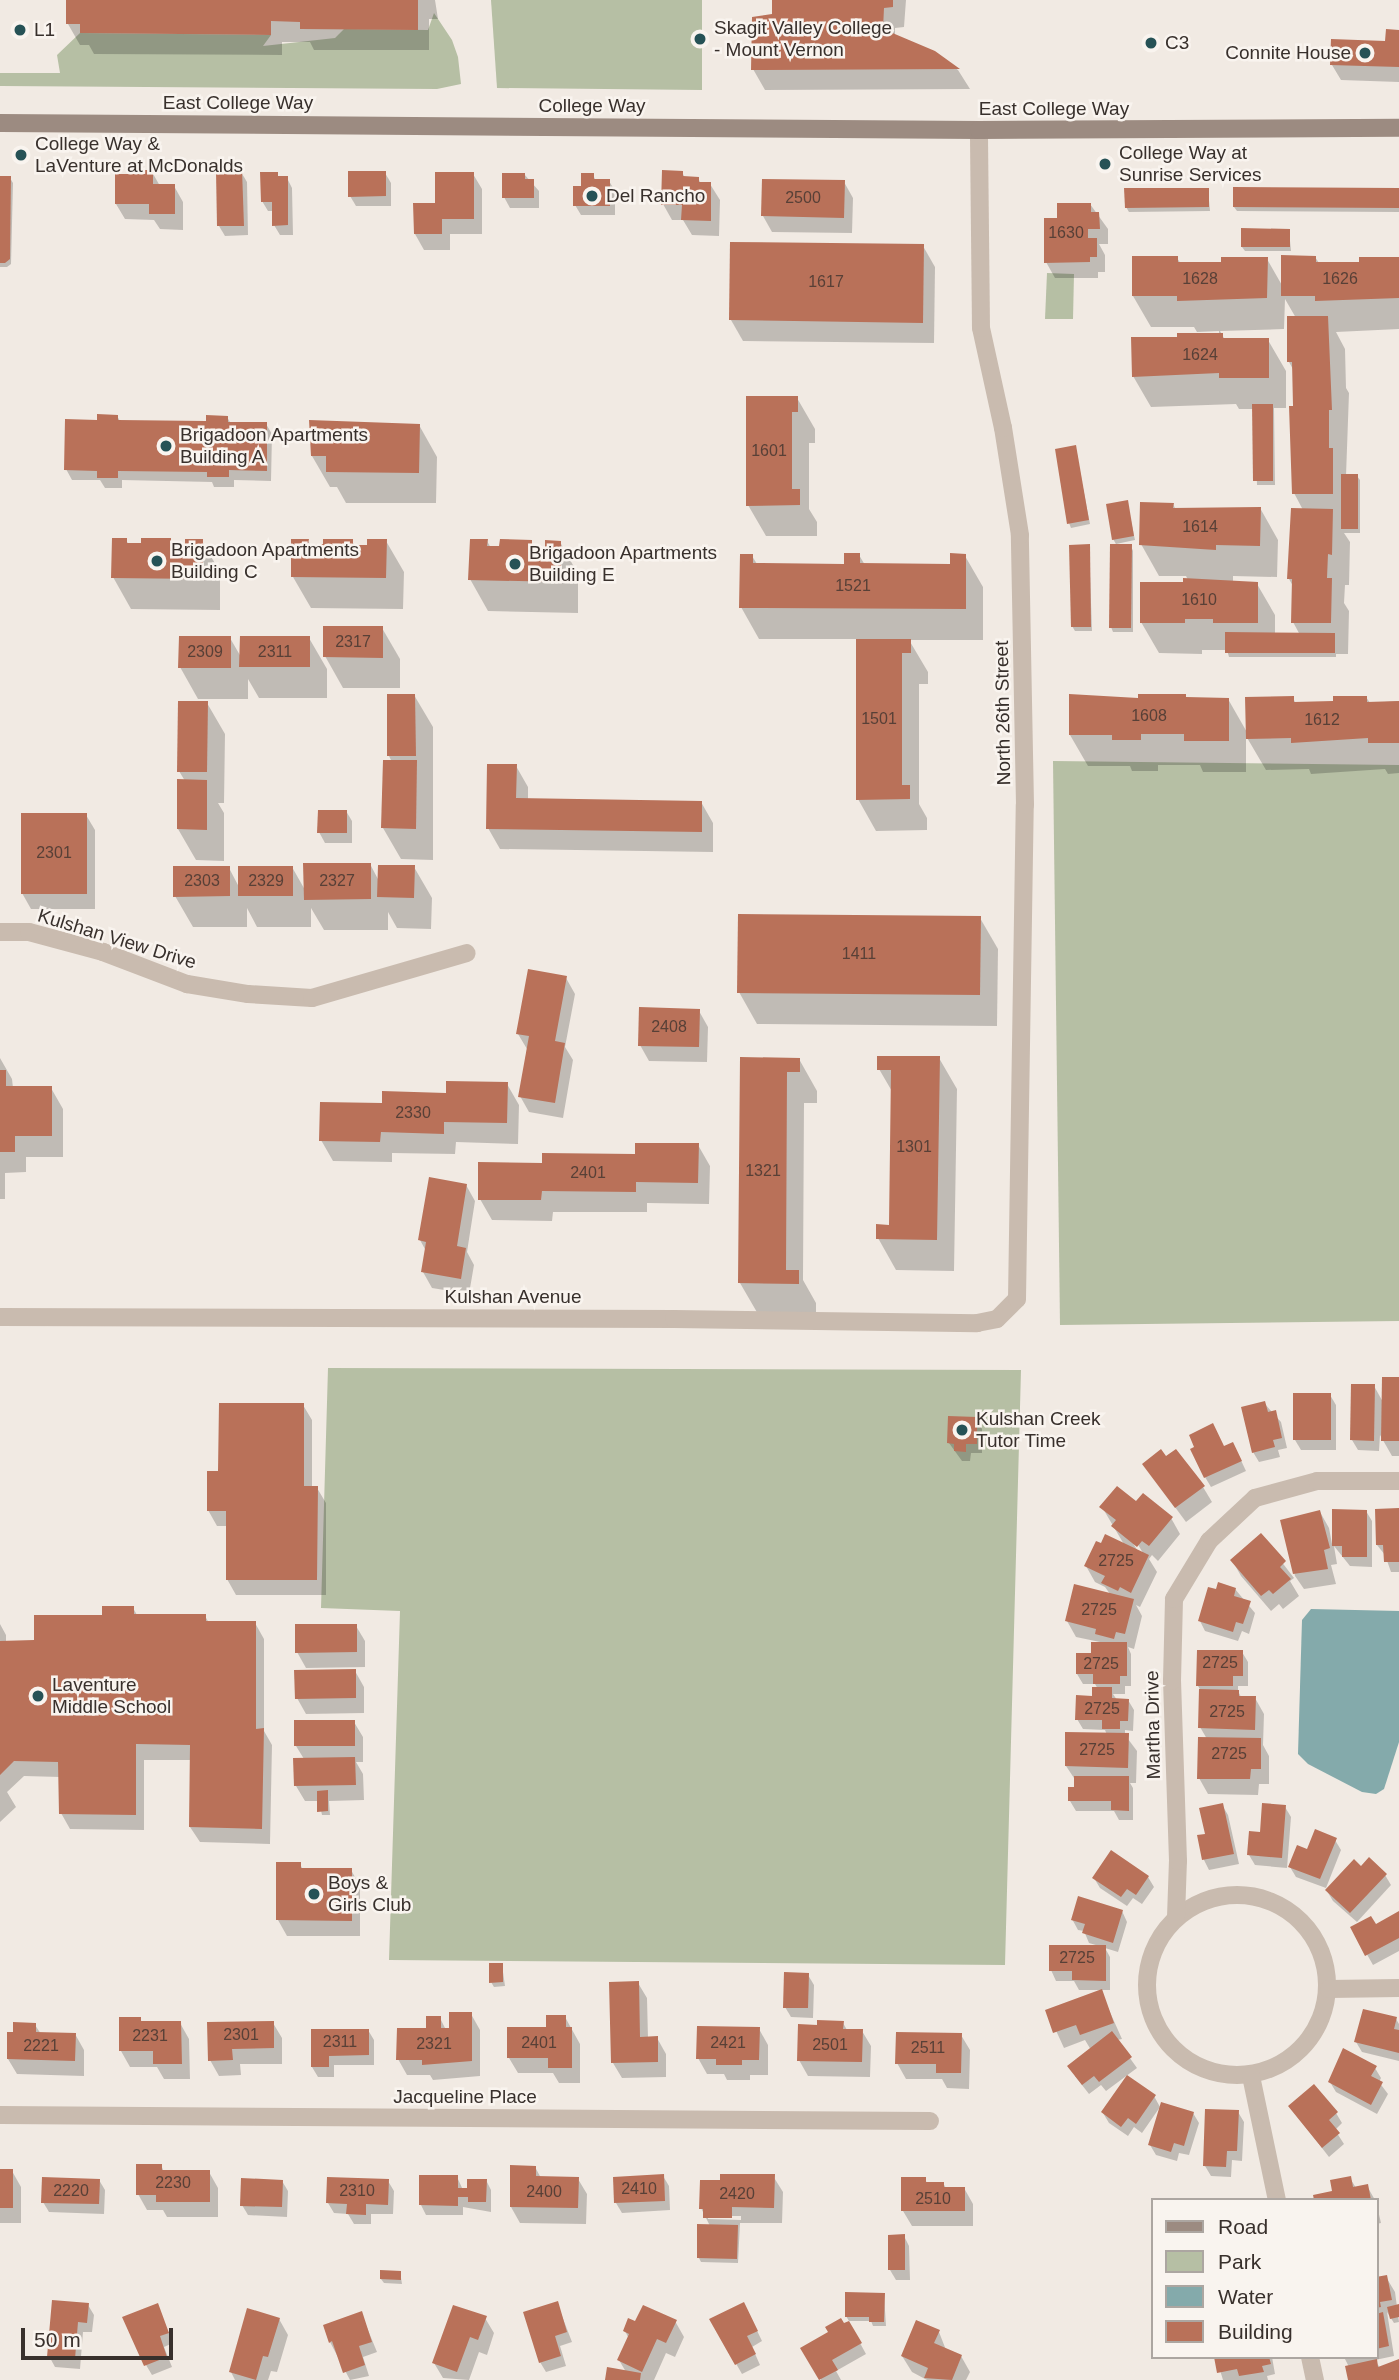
<!DOCTYPE html>
<html>
<head>
<meta charset="utf-8">
<style>
  body { margin:0 }
  #map { position:relative; width:1399px; height:2380px; overflow:hidden; background:#f1eae3; font-family:Arial,sans-serif }
  div>[style] { position:absolute }
  [style*='--x'] { left:calc(var(--x)*1px); top:calc(var(--y)*1px); width:calc(var(--w)*1px); rotate:calc(var(--a)*1deg) }
  .green>* { inset:0; background:#b6bfa4 }
  .water>* { inset:0; background:#84aaab }
  .shadow>* { inset:0; background:#0003 }
  .building>* { inset:0; background:#b97159 }
  .street>* { height:18px; margin:-9px; padding:0 9px; transform-origin:9px; border-radius:9px; background:#c9bbaf }
  .street>.ring { margin:-9px; padding:0; box-sizing:content-box; background:none; border:18px solid #c9bbaf; border-radius:50% }
  .secondary>* { height:18px; margin:-9px; padding:0 9px; transform-origin:9px; border-radius:9px; background:#9c8b81 }
  .dots>* { width:19px; height:19px; translate:-50% -50%; box-sizing:border-box; border:4px solid #f9f4ef; border-radius:50% }
  span { translate:-50% -50%; white-space:nowrap; text-align:center; line-height:1.15; -webkit-text-stroke:5px #f9f4ef; paint-order:stroke }
  .number-label { font-size:16px; color:#584037 }
  .number-label span { -webkit-text-stroke-width:0 }
  .poi-label { font-size:19px; color:#38302c }
  .left { translate:0 -50%; text-align:left }
  .right { translate:-100% -50%; text-align:right }
  .street-label { font-size:19px; color:#38302c }
  .legend { position:absolute; left:1151px; top:2198px; width:228px; height:161px; box-sizing:border-box; background:#f9f4ef; border:2px solid #aca6a1; margin:0; padding:9px 12px; list-style:none; font-size:21px; color:#38302c }
  .legend li { display:flex; align-items:center; gap:14px; height:35px }
  .legend b { width:35px; border:2px solid #aca6a1 }
  .scale { position:absolute; left:21px; top:2328px; width:152px; height:32px; box-sizing:border-box; border:4px solid #38302c; border-top:0; padding-left:9px; font-size:21px; line-height:24px; white-space:nowrap; color:#38302c; -webkit-text-stroke:5px #f9f4ef; paint-order:stroke }
</style>
</head>
<body>
<div id="map">
  <div class="green">
    <div style="clip-path:polygon(491px 0,702px 0,702px 90px,497px 88px)"></div>
    <div style="clip-path:polygon(434px 13px,452px 40px,458px 57px,461px 84px,437px 89px,0 86px,0 73px,60px 73px,57px 55px,80px 33px,271px 35px,263px 46px,335px 38px,344px 29px,428px 30px)"></div>
    <div style="clip-path:polygon(1047px 273px,1074px 274px,1073px 319px,1045px 319px)"></div>
    <div style="clip-path:polygon(1053px 761px,1399px 765px,1399px 1321px,1060px 1325px)"></div>
    <div style="clip-path:polygon(328px 1368px,1021px 1370px,1005px 1965px,389px 1960px,400px 1611px,321px 1608px)"></div>
  </div>
  <div class="water">
    <div style="clip-path:polygon(1311px 1609px,1399px 1611px,1399px 1742px,1384px 1789px,1376px 1794px,1362px 1792px,1308px 1764px,1298px 1754px,1302px 1620px)"></div>
  </div>
  <div class="shadow">
    <div style="clip-path:polygon(66px 0,435px 0,438px 19px,429px 19px,429px 50px,314px 50px,310px 42px,282px 42px,282px 55px,94px 54px,89px 45px,80px 45px,68px 24px)"></div>
    <div style="clip-path:polygon(774px 0,906px 0,904px 27px,895px 28px,895px 36px,934px 53px,958px 70px,970px 89px,765px 90px,753px 69px,774px 16px)"></div>
    <div style="clip-path:polygon(1399px 31px,1399px 82px,1341px 80px,1332px 65px,1387px 42px)"></div>
    <div style="clip-path:polygon(152px 172px,160px 186px,174px 186px,183px 202px,183px 230px,160px 229px,154px 220px,125px 219px,116px 204px)"></div>
    <div style="clip-path:polygon(241px 172px,247px 182px,248px 235px,225px 236px,219px 226px)"></div>
    <div style="clip-path:polygon(682px 172px,685px 178px,698px 178px,701px 184px,710px 184px,720px 200px,719px 236px,692px 235px,683px 220px,672px 220px,663px 204px)"></div>
    <div style="clip-path:polygon(385px 173px,391px 183px,391px 206px,356px 206px,350px 196px)"></div>
    <div style="clip-path:polygon(277px 174px,279px 178px,287px 178px,292px 188px,293px 235px,280px 235px,274px 225px,274px 211px,268px 211px,262px 201px)"></div>
    <div style="clip-path:polygon(473px 174px,482px 189px,482px 234px,450px 234px,450px 250px,424px 250px,415px 234px,437px 205px)"></div>
    <div style="clip-path:polygon(524px 174px,539px 191px,539px 208px,510px 208px,504px 197px)"></div>
    <div style="clip-path:polygon(593px 175px,596px 181px,609px 181px,615px 191px,615px 215px,581px 215px,575px 205px)"></div>
    <div style="clip-path:polygon(0 178px,10px 178px,13px 183px,11px 264px,7px 267px,0 267px)"></div>
    <div style="clip-path:polygon(844px 182px,853px 198px,852px 233px,772px 232px,763px 216px)"></div>
    <div style="clip-path:polygon(1208px 189px,1210px 211px,1129px 212px,1126px 207px)"></div>
    <div style="clip-path:polygon(1399px 190px,1399px 212px,1237px 211px,1234px 207px)"></div>
    <div style="clip-path:polygon(1090px 204px,1108px 229px,1108px 244px,1099px 244px,1105px 255px,1105px 272px,1098px 272px,1098px 278px,1055px 278px,1046px 262px,1059px 220px)"></div>
    <div style="clip-path:polygon(1289px 231px,1291px 251px,1245px 251px,1242px 247px)"></div>
    <div style="clip-path:polygon(923px 246px,935px 267px,934px 343px,743px 341px,731px 320px)"></div>
    <div style="clip-path:polygon(1315px 257px,1319px 263px,1360px 263px,1399px 259px,1399px 329px,1336px 332px,1345px 349px,1346px 388px,1349px 393px,1346px 476px,1357px 476px,1360px 480px,1360px 533px,1344px 533px,1350px 542px,1349px 585px,1345px 585px,1344px 603px,1349px 611px,1348px 654px,1336px 654px,1336px 657px,1229px 657px,1227px 650px,1202px 650px,1202px 654px,1159px 653px,1141px 622px,1188px 580px,1186px 576px,1159px 576px,1141px 544px,1173px 504px,1176px 510px,1260px 508px,1278px 540px,1277px 577px,1233px 576px,1233px 583px,1257px 584px,1275px 615px,1275px 634px,1300px 635px,1293px 622px,1293px 586px,1289px 579px,1293px 510px,1303px 510px,1294px 493px,1294px 371px,1289px 362px,1296px 318px,1285px 299px,1284px 329px,1220px 331px,1225px 340px,1268px 340px,1286px 371px,1286px 408px,1274px 408px,1275px 485px,1257px 485px,1254px 409px,1239px 409px,1236px 404px,1151px 407px,1133px 376px,1133px 339px,1219px 335px,1219px 331px,1197px 332px,1194px 327px,1151px 327px,1133px 296px,1177px 258px,1181px 264px,1222px 264px,1267px 259px,1283px 287px)"></div>
    <div style="clip-path:polygon(797px 398px,815px 429px,815px 443px,809px 443px,809px 509px,817px 522px,817px 536px,766px 536px,748px 505px)"></div>
    <div style="clip-path:polygon(117px 416px,120px 421px,208px 423px,227px 417px,231px 424px,266px 424px,272px 434px,271px 481px,234px 480px,234px 487px,214px 487px,212px 482px,122px 480px,122px 488px,105px 488px,100px 480px,72px 480px,66px 469px,99px 421px)"></div>
    <div style="clip-path:polygon(419px 425px,437px 457px,436px 503px,346px 503px,337px 487px,330px 487px,312px 456px)"></div>
    <div style="clip-path:polygon(1075px 447px,1090px 524px,1071px 528px,1069px 523px)"></div>
    <div style="clip-path:polygon(1127px 502px,1135px 540px,1116px 544px,1113px 539px)"></div>
    <div style="clip-path:polygon(126px 540px,129px 545px,170px 540px,173px 545px,187px 545px,202px 541px,220px 572px,220px 610px,131px 609px,113px 577px)"></div>
    <div style="clip-path:polygon(308px 541px,311px 546px,352px 541px,355px 546px,368px 546px,386px 541px,404px 572px,403px 609px,311px 608px,293px 577px)"></div>
    <div style="clip-path:polygon(487px 541px,491px 548px,531px 542px,535px 549px,546px 550px,560px 542px,578px 574px,578px 613px,488px 611px,470px 579px)"></div>
    <div style="clip-path:polygon(1089px 546px,1092px 631px,1075px 631px,1072px 626px)"></div>
    <div style="clip-path:polygon(1131px 546px,1133px 551px,1133px 632px,1113px 632px,1111px 627px)"></div>
    <div style="clip-path:polygon(859px 555px,865px 565px,952px 565px,965px 556px,983px 587px,983px 640px,909px 640px,928px 672px,928px 684px,919px 684px,919px 804px,927px 818px,927px 830px,876px 831px,858px 799px,858px 639px,759px 639px,741px 607px,752px 556px,757px 564px,845px 565px)"></div>
    <div style="clip-path:polygon(382px 628px,400px 659px,400px 688px,343px 688px,325px 656px)"></div>
    <div style="clip-path:polygon(230px 638px,241px 657px,309px 638px,327px 669px,327px 698px,259px 698px,248px 679px,248px 699px,198px 699px,180px 667px)"></div>
    <div style="clip-path:polygon(414px 695px,433px 727px,433px 860px,401px 859px,383px 828px,392px 762px,389px 756px)"></div>
    <div style="clip-path:polygon(1366px 697px,1370px 703px,1399px 701px,1399px 773px,1388px 774px,1385px 769px,1311px 774px,1309px 769px,1266px 770px,1246px 736px,1246px 772px,1203px 772px,1200px 765px,1158px 765px,1158px 771px,1132px 771px,1130px 766px,1088px 766px,1070px 735px,1140px 700px,1228px 699px,1248px 734px,1293px 698px,1296px 704px,1334px 703px)"></div>
    <div style="clip-path:polygon(207px 703px,225px 734px,224px 803px,218px 803px,224px 813px,224px 861px,196px 860px,178px 829px,185px 781px,179px 771px)"></div>
    <div style="clip-path:polygon(516px 766px,528px 787px,528px 800px,701px 802px,713px 823px,713px 852px,500px 849px,488px 828px)"></div>
    <div style="clip-path:polygon(346px 811px,352px 821px,352px 843px,325px 843px,319px 832px)"></div>
    <div style="clip-path:polygon(86px 815px,95px 830px,95px 909px,31px 909px,22px 893px)"></div>
    <div style="clip-path:polygon(370px 864px,379px 881px,414px 867px,432px 898px,431px 929px,397px 928px,388px 912px,388px 930px,324px 930px,311px 908px,311px 927px,257px 927px,247px 908px,247px 927px,193px 927px,175px 896px,229px 868px,239px 887px,292px 867px,305px 890px)"></div>
    <div style="clip-path:polygon(980px 918px,998px 949px,997px 1026px,757px 1024px,739px 992px)"></div>
    <div style="clip-path:polygon(566px 978px,575px 994px,565px 1047px,573px 1060px,563px 1118px,529px 1112px,520px 1096px,527px 1049px,518px 1034px)"></div>
    <div style="clip-path:polygon(699px 1011px,708px 1027px,707px 1062px,649px 1061px,640px 1045px)"></div>
    <div style="clip-path:polygon(0 1058px,12px 1079px,13px 1088px,51px 1088px,63px 1109px,63px 1157px,26px 1157px,26px 1172px,5px 1173px,5px 1199px,0 1199px)"></div>
    <div style="clip-path:polygon(939px 1058px,957px 1089px,954px 1271px,896px 1270px,878px 1238px,891px 1227px,893px 1093px,879px 1069px)"></div>
    <div style="clip-path:polygon(741px 1059px,799px 1059px,817px 1091px,817px 1103px,804px 1103px,803px 1280px,816px 1303px,816px 1315px,758px 1314px,740px 1283px)"></div>
    <div style="clip-path:polygon(507px 1084px,519px 1105px,518px 1144px,456px 1142px,455px 1154px,392px 1153px,392px 1162px,333px 1161px,321px 1140px,384px 1105px)"></div>
    <div style="clip-path:polygon(698px 1145px,710px 1166px,709px 1204px,647px 1203px,647px 1212px,553px 1212px,552px 1221px,492px 1220px,480px 1199px,544px 1165px,637px 1156px)"></div>
    <div style="clip-path:polygon(466px 1185px,475px 1201px,467px 1252px,474px 1265px,469px 1294px,432px 1288px,423px 1272px,426px 1251px,420px 1240px)"></div>
    <div style="clip-path:polygon(1399px 1379px,1399px 1456px,1392px 1456px,1380px 1435px,1379px 1451px,1358px 1450px,1352px 1440px,1374px 1386px,1383px 1402px)"></div>
    <div style="clip-path:polygon(1295px 1395px,1330px 1395px,1336px 1405px,1336px 1450px,1301px 1450px,1295px 1440px)"></div>
    <div style="clip-path:polygon(1264px 1403px,1281px 1422px,1287px 1448px,1278px 1450px,1280px 1457px,1259px 1462px,1253px 1452px)"></div>
    <div style="clip-path:polygon(303px 1405px,312px 1420px,312px 1488px,317px 1488px,326px 1503px,326px 1595px,236px 1595px,227px 1579px,227px 1526px,217px 1526px,208px 1510px,220px 1473px)"></div>
    <div style="clip-path:polygon(976px 1419px,982px 1429px,982px 1453px,971px 1453px,970px 1461px,962px 1461px,949px 1443px)"></div>
    <div style="clip-path:polygon(1224px 1448px,1238px 1454px,1246px 1471px,1211px 1487px,1205px 1477px)"></div>
    <div style="clip-path:polygon(1166px 1459px,1203px 1487px,1212px 1502px,1186px 1522px,1144px 1465px)"></div>
    <div style="clip-path:polygon(evenodd,1136px 1504px,1171px 1518px,1180px 1534px,1158px 1561px,1152px 1555px,1149px 1559px,1157px 1572px,1140px 1607px,1136px 1605px,1142px 1616px,1134px 1649px,1128px 1647px,1131px 1654px,1131px 1686px,1125px 1686px,1125px 1694px,1113px 1694px,1117px 1700px,1128px 1700px,1134px 1710px,1133px 1731px,1125px 1730px,1125px 1735px,1137px 1751px,1136px 1783px,1130px 1783px,1133px 1788px,1133px 1820px,1119px 1820px,1114px 1811px,1076px 1811px,1070px 1801px,1076px 1781px,1066px 1766px,1107px 1735px,1105px 1730px,1083px 1729px,1077px 1719px,1098px 1689px,1095px 1684px,1083px 1684px,1077px 1674px,1100px 1642px,1076px 1637px,1067px 1621px,1110px 1594px,1105px 1587px,1095px 1582px,1086px 1566px,1125px 1546px,1102px 1507px,1136px 1504px,1134px 1538px,1143px 1553px,1139px 1553px,1131px 1540px,1134px 1538px)"></div>
    <div style="clip-path:polygon(1399px 1510px,1399px 1572px,1391px 1572px,1385px 1555px,1377px 1545px)"></div>
    <div style="clip-path:polygon(1366px 1511px,1372px 1521px,1372px 1567px,1350px 1566px,1334px 1546px,1337px 1564px,1331px 1565px,1336px 1584px,1304px 1589px,1295px 1576px,1282px 1521px,1320px 1512px,1329px 1528px,1332px 1544px)"></div>
    <div style="clip-path:polygon(1261px 1535px,1294px 1578px,1290px 1581px,1299px 1596px,1283px 1609px,1279px 1604px,1271px 1611px,1241px 1576px,1232px 1560px)"></div>
    <div style="clip-path:polygon(1235px 1589px,1255px 1613px,1249px 1634px,1242px 1631px,1238px 1641px,1205px 1631px,1200px 1621px,1217px 1591px)"></div>
    <div style="clip-path:polygon(133px 1608px,137px 1615px,205px 1616px,209px 1623px,255px 1623px,264px 1639px,264px 1731px,272px 1745px,270px 1844px,200px 1842px,190px 1827px,191px 1760px,144px 1760px,144px 1830px,70px 1829px,61px 1813px,60px 1777px,24px 1776px,7px 1792px,16px 1807px,0 1822px,0 1624px,6px 1635px,6px 1642px,36px 1642px)"></div>
    <div style="clip-path:polygon(356px 1626px,365px 1641px,365px 1667px,306px 1668px,297px 1652px)"></div>
    <div style="clip-path:polygon(1242px 1652px,1248px 1662px,1248px 1686px,1238px 1686px,1238px 1691px,1241px 1697px,1255px 1698px,1264px 1714px,1263px 1745px,1269px 1756px,1269px 1784px,1259px 1784px,1258px 1795px,1208px 1794px,1199px 1778px,1207px 1739px,1200px 1727px,1201px 1691px,1198px 1686px)"></div>
    <div style="clip-path:polygon(355px 1671px,364px 1687px,364px 1713px,306px 1714px,297px 1698px)"></div>
    <div style="clip-path:polygon(354px 1722px,363px 1737px,363px 1762px,356px 1762px,363px 1774px,364px 1800px,329px 1801px,330px 1815px,322px 1815px,319px 1801px,305px 1801px,296px 1786px,304px 1759px,296px 1746px)"></div>
    <div style="clip-path:polygon(1222px 1805px,1228px 1815px,1239px 1864px,1209px 1870px,1204px 1860px,1199px 1837px,1207px 1835px)"></div>
    <div style="clip-path:polygon(1285px 1807px,1291px 1817px,1287px 1868px,1255px 1865px,1249px 1855px,1261px 1834px)"></div>
    <div style="clip-path:polygon(1335px 1840px,1341px 1850px,1326px 1888px,1296px 1877px,1290px 1867px,1308px 1851px)"></div>
    <div style="clip-path:polygon(300px 1864px,303px 1870px,351px 1870px,360px 1886px,360px 1936px,287px 1936px,278px 1920px)"></div>
    <div style="clip-path:polygon(1361px 1868px,1385px 1875px,1391px 1885px,1357px 1922px,1333px 1901px,1327px 1891px)"></div>
    <div style="clip-path:polygon(1148px 1877px,1154px 1887px,1142px 1904px,1133px 1898px,1127px 1906px,1100px 1888px,1094px 1878px)"></div>
    <div style="clip-path:polygon(1122px 1911px,1127px 1922px,1118px 1952px,1105px 1948px,1110px 1957px,1110px 1990px,1079px 1990px,1074px 1981px,1056px 1981px,1051px 1970px,1099px 1946px,1089px 1943px,1084px 1931px,1078px 1930px,1072px 1919px)"></div>
    <div style="clip-path:polygon(1399px 1913px,1399px 1951px,1373px 1965px,1352px 1928px,1375px 1926px)"></div>
    <div style="clip-path:polygon(502px 1965px,505px 1986px,494px 1987px,491px 1982px)"></div>
    <div style="clip-path:polygon(808px 1975px,814px 1985px,813px 2018px,791px 2017px,785px 2007px)"></div>
    <div style="clip-path:polygon(638px 1983px,647px 1998px,648px 2038px,657px 2038px,666px 2054px,666px 2077px,622px 2078px,613px 2063px)"></div>
    <div style="clip-path:polygon(1101px 1992px,1122px 2039px,1117px 2040px,1137px 2068px,1106px 2091px,1101px 2085px,1089px 2094px,1075px 2076px,1091px 2050px,1085px 2040px,1064px 2048px,1047px 2011px)"></div>
    <div style="clip-path:polygon(471px 2014px,480px 2030px,480px 2076px,433px 2080px,430px 2075px,407px 2075px,398px 2059px,427px 2030px,440px 2018px,446px 2030px)"></div>
    <div style="clip-path:polygon(565px 2017px,580px 2044px,580px 2083px,559px 2083px,553px 2073px,518px 2073px,509px 2058px)"></div>
    <div style="clip-path:polygon(140px 2019px,143px 2023px,180px 2023px,189px 2039px,190px 2079px,164px 2079px,157px 2067px,130px 2067px,121px 2051px)"></div>
    <div style="clip-path:polygon(1396px 2019px,1399px 2024px,1399px 2061px,1362px 2052px,1356px 2042px)"></div>
    <div style="clip-path:polygon(273px 2023px,282px 2038px,282px 2064px,240px 2064px,241px 2075px,219px 2076px,210px 2060px)"></div>
    <div style="clip-path:polygon(843px 2023px,847px 2030px,862px 2031px,871px 2046px,870px 2077px,808px 2076px,799px 2060px,800px 2026px)"></div>
    <div style="clip-path:polygon(35px 2025px,41px 2034px,75px 2034px,84px 2050px,84px 2076px,17px 2074px,8px 2059px)"></div>
    <div style="clip-path:polygon(759px 2029px,768px 2045px,768px 2075px,750px 2075px,750px 2080px,727px 2080px,724px 2074px,707px 2074px,698px 2058px)"></div>
    <div style="clip-path:polygon(368px 2030px,374px 2040px,374px 2065px,334px 2065px,334px 2077px,318px 2077px,312px 2067px)"></div>
    <div style="clip-path:polygon(961px 2035px,970px 2050px,969px 2089px,947px 2088px,942px 2079px,906px 2079px,897px 2063px)"></div>
    <div style="clip-path:polygon(1375px 2068px,1381px 2078px,1379px 2082px,1388px 2094px,1377px 2114px,1336px 2092px,1330px 2082px)"></div>
    <div style="clip-path:polygon(1154px 2096px,1160px 2107px,1142px 2133px,1134px 2127px,1128px 2136px,1109px 2123px,1103px 2113px)"></div>
    <div style="clip-path:polygon(1290px 2107px,1336px 2113px,1342px 2123px,1335px 2130px,1344px 2144px,1329px 2157px)"></div>
    <div style="clip-path:polygon(1238px 2112px,1244px 2122px,1242px 2161px,1232px 2160px,1231px 2177px,1211px 2176px,1205px 2166px)"></div>
    <div style="clip-path:polygon(1193px 2113px,1199px 2123px,1189px 2155px,1179px 2153px,1177px 2161px,1156px 2155px,1150px 2145px)"></div>
    <div style="clip-path:polygon(161px 2165px,164px 2172px,209px 2172px,218px 2188px,218px 2217px,167px 2217px,163px 2210px,147px 2210px,138px 2194px)"></div>
    <div style="clip-path:polygon(512px 2167px,535px 2167px,541px 2178px,578px 2179px,587px 2194px,586px 2224px,520px 2223px,511px 2207px)"></div>
    <div style="clip-path:polygon(0 2171px,12px 2171px,21px 2187px,21px 2223px,0 2223px)"></div>
    <div style="clip-path:polygon(663px 2176px,669px 2186px,670px 2210px,622px 2213px,616px 2203px,615px 2178px)"></div>
    <div style="clip-path:polygon(evenodd,773px 2176px,783px 2192px,782px 2223px,740px 2223px,738px 2263px,701px 2262px,699px 2258px,710px 2226px,701px 2208px,721px 2182px,773px 2176px,708px 2216px,741px 2216px,741px 2220px,708px 2219px,708px 2216px)"></div>
    <div style="clip-path:polygon(457px 2177px,463px 2190px,486px 2180px,491px 2190px,491px 2212px,463px 2207px,463px 2215px,426px 2215px,421px 2205px)"></div>
    <div style="clip-path:polygon(1350px 2178px,1356px 2188px,1367px 2186px,1375px 2200px,1315px 2200px,1334px 2192px)"></div>
    <div style="clip-path:polygon(925px 2179px,927px 2183px,943px 2183px,946px 2188px,964px 2188px,973px 2204px,973px 2226px,912px 2226px,903px 2211px)"></div>
    <div style="clip-path:polygon(99px 2180px,105px 2190px,104px 2214px,49px 2212px,43px 2202px)"></div>
    <div style="clip-path:polygon(282px 2181px,288px 2191px,287px 2217px,248px 2215px,242px 2205px)"></div>
    <div style="clip-path:polygon(388px 2181px,394px 2191px,393px 2214px,371px 2214px,371px 2224px,354px 2224px,348px 2214px,334px 2213px,328px 2203px)"></div>
    <div style="clip-path:polygon(1376px 2202px,1381px 2223px,1376px 2224px)"></div>
    <div style="clip-path:polygon(904px 2236px,909px 2246px,910px 2280px,896px 2280px,890px 2270px)"></div>
    <div style="clip-path:polygon(400px 2272px,402px 2284px,384px 2283px,381px 2279px)"></div>
    <div style="clip-path:polygon(1386px 2277px,1395px 2292px,1399px 2322px,1394px 2323px,1387px 2312px,1394px 2356px,1375px 2360px,1380px 2368px,1399px 2361px,1399px 2380px,1350px 2380px,1349px 2367px,1344px 2357px,1376px 2357px,1376px 2279px)"></div>
    <div style="clip-path:polygon(884px 2294px,886px 2326px,873px 2326px,871px 2321px,849px 2321px,846px 2316px)"></div>
    <div style="clip-path:polygon(557px 2303px,572px 2342px,560px 2346px,566px 2366px,546px 2372px,540px 2362px)"></div>
    <div style="clip-path:polygon(88px 2305px,94px 2315px,92px 2332px,83px 2332px,80px 2369px,55px 2367px,49px 2356px)"></div>
    <div style="clip-path:polygon(157px 2305px,173px 2343px,164px 2347px,172px 2367px,152px 2375px,146px 2365px)"></div>
    <div style="clip-path:polygon(361px 2313px,377px 2352px,363px 2357px,369px 2376px,350px 2380px,330px 2342px)"></div>
    <div style="clip-path:polygon(749px 2314px,762px 2341px,752px 2347px,760px 2365px,742px 2374px,711px 2320px)"></div>
    <div style="clip-path:polygon(485px 2318px,494px 2333px,487px 2355px,479px 2352px,469px 2380px,443px 2378px,434px 2363px)"></div>
    <div style="clip-path:polygon(279px 2319px,288px 2335px,277px 2372px,271px 2371px,268px 2380px,235px 2380px,231px 2372px)"></div>
    <div style="clip-path:polygon(675px 2321px,684px 2337px,675px 2357px,666px 2353px,654px 2380px,607px 2380px,626px 2372px,619px 2360px,629px 2339px,625px 2331px,636px 2324px)"></div>
    <div style="clip-path:polygon(849px 2323px,866px 2354px,836px 2371px,841px 2380px,821px 2380px,803px 2349px)"></div>
    <div style="clip-path:polygon(939px 2332px,946px 2350px,961px 2356px,970px 2372px,966px 2380px,927px 2380px,912px 2372px,902px 2356px)"></div>
    <div style="clip-path:polygon(1216px 2357px,1272px 2357px,1275px 2374px,1267px 2376px,1268px 2380px,1223px 2380px)"></div>
  </div>
  <div class="building">
    <div style="clip-path:polygon(66px 0,418px 0,418px 30px,300px 29px,300px 22px,271px 21px,271px 35px,80px 33px,80px 24px,66px 24px)"></div>
    <div style="clip-path:polygon(772px 0,893px 0,893px 7px,884px 8px,883px 29px,935px 51px,960px 69px,751px 70px,752px 17px,772px 14px)"></div>
    <div style="clip-path:polygon(1386px 29px,1399px 30px,1399px 67px,1330px 65px,1331px 39px,1385px 41px)"></div>
    <div style="clip-path:polygon(131px 170px,153px 170px,153px 184px,175px 184px,175px 214px,149px 214px,149px 204px,115px 204px,115px 174px,131px 174px)"></div>
    <div style="clip-path:polygon(242px 170px,244px 226px,217px 226px,216px 171px)"></div>
    <div style="clip-path:polygon(662px 170px,683px 171px,683px 176px,699px 177px,699px 182px,711px 182px,711px 221px,681px 220px,682px 205px,661px 205px)"></div>
    <div style="clip-path:polygon(348px 171px,386px 171px,386px 196px,348px 197px)"></div>
    <div style="clip-path:polygon(260px 172px,278px 172px,278px 176px,288px 176px,288px 225px,272px 226px,272px 202px,261px 202px)"></div>
    <div style="clip-path:polygon(435px 172px,474px 172px,474px 219px,442px 219px,442px 234px,414px 234px,413px 203px,435px 203px)"></div>
    <div style="clip-path:polygon(502px 173px,525px 173px,525px 179px,534px 179px,534px 198px,502px 198px)"></div>
    <div style="clip-path:polygon(581px 173px,594px 173px,594px 179px,610px 179px,610px 206px,573px 206px,573px 186px,581px 186px)"></div>
    <div style="clip-path:polygon(0 176px,11px 176px,10px 259px,5px 263px,0 263px)"></div>
    <div style="clip-path:polygon(762px 179px,845px 180px,844px 218px,761px 216px)"></div>
    <div style="clip-path:polygon(1233px 187px,1399px 188px,1399px 208px,1233px 207px)"></div>
    <div style="clip-path:polygon(1124px 188px,1209px 188px,1209px 207px,1125px 208px)"></div>
    <div style="clip-path:polygon(1057px 203px,1091px 203px,1091px 212px,1099px 212px,1100px 229px,1088px 229px,1088px 238px,1097px 238px,1097px 257px,1090px 257px,1090px 262px,1044px 263px,1044px 218px,1057px 218px)"></div>
    <div style="clip-path:polygon(1241px 228px,1290px 229px,1290px 247px,1241px 247px)"></div>
    <div style="clip-path:polygon(730px 242px,924px 244px,923px 323px,729px 320px)"></div>
    <div style="clip-path:polygon(1281px 255px,1316px 256px,1316px 262px,1359px 262px,1359px 257px,1399px 257px,1399px 298px,1315px 301px,1315px 296px,1281px 296px)"></div>
    <div style="clip-path:polygon(1132px 256px,1178px 256px,1178px 262px,1221px 262px,1221px 257px,1268px 257px,1267px 298px,1177px 301px,1177px 296px,1132px 296px)"></div>
    <div style="clip-path:polygon(1287px 316px,1328px 316px,1332px 410px,1329px 410px,1329px 448px,1333px 448px,1333px 494px,1292px 494px,1289px 406px,1293px 406px,1292px 362px,1287px 362px)"></div>
    <div style="clip-path:polygon(1177px 333px,1223px 333px,1223px 338px,1269px 338px,1269px 378px,1219px 378px,1219px 373px,1132px 377px,1131px 337px,1177px 337px)"></div>
    <div style="clip-path:polygon(746px 396px,798px 396px,798px 412px,792px 412px,792px 489px,800px 489px,800px 505px,746px 506px)"></div>
    <div style="clip-path:polygon(1252px 404px,1273px 404px,1273px 481px,1253px 481px)"></div>
    <div style="clip-path:polygon(97px 414px,118px 415px,118px 420px,206px 421px,206px 415px,228px 416px,228px 422px,267px 422px,267px 471px,229px 470px,229px 477px,207px 477px,207px 472px,118px 471px,118px 478px,97px 478px,97px 471px,64px 470px,65px 419px,97px 420px)"></div>
    <div style="clip-path:polygon(309px 420px,420px 424px,419px 473px,326px 472px,326px 456px,311px 456px)"></div>
    <div style="clip-path:polygon(1076px 445px,1089px 520px,1067px 524px,1055px 449px)"></div>
    <div style="clip-path:polygon(1341px 474px,1358px 474px,1358px 529px,1341px 529px)"></div>
    <div style="clip-path:polygon(1128px 500px,1134px 536px,1112px 540px,1106px 504px)"></div>
    <div style="clip-path:polygon(1140px 502px,1174px 503px,1173px 508px,1261px 507px,1260px 546px,1216px 545px,1216px 550px,1139px 545px)"></div>
    <div style="clip-path:polygon(1291px 508px,1333px 509px,1332px 555px,1328px 554px,1327px 578px,1332px 578px,1331px 623px,1291px 623px,1292px 579px,1287px 579px)"></div>
    <div style="clip-path:polygon(112px 538px,127px 538px,127px 543px,141px 543px,141px 538px,171px 538px,171px 543px,185px 544px,185px 539px,203px 539px,203px 579px,111px 578px)"></div>
    <div style="clip-path:polygon(291px 539px,309px 539px,308px 544px,323px 544px,323px 539px,353px 539px,353px 545px,367px 545px,367px 539px,387px 539px,386px 578px,291px 577px)"></div>
    <div style="clip-path:polygon(470px 539px,488px 539px,487px 546px,499px 546px,500px 539px,532px 540px,532px 547px,545px 548px,545px 540px,561px 541px,561px 582px,468px 580px)"></div>
    <div style="clip-path:polygon(1090px 544px,1091px 627px,1071px 627px,1069px 545px)"></div>
    <div style="clip-path:polygon(1110px 544px,1132px 544px,1131px 628px,1109px 628px)"></div>
    <div style="clip-path:polygon(844px 553px,860px 553px,860px 563px,950px 564px,950px 553px,966px 554px,966px 609px,739px 608px,740px 554px,753px 554px,753px 563px,844px 564px)"></div>
    <div style="clip-path:polygon(1183px 578px,1258px 582px,1258px 623px,1213px 623px,1213px 619px,1185px 619px,1185px 623px,1140px 623px,1140px 582px,1183px 582px)"></div>
    <div style="clip-path:polygon(323px 626px,383px 626px,383px 658px,323px 657px)"></div>
    <div style="clip-path:polygon(1225px 632px,1335px 633px,1335px 653px,1225px 653px)"></div>
    <div style="clip-path:polygon(179px 636px,231px 636px,231px 668px,178px 668px)"></div>
    <div style="clip-path:polygon(240px 636px,310px 636px,310px 667px,239px 667px)"></div>
    <div style="clip-path:polygon(856px 639px,911px 639px,911px 653px,902px 653px,902px 785px,910px 785px,910px 799px,856px 800px)"></div>
    <div style="clip-path:polygon(387px 694px,415px 694px,416px 756px,387px 756px)"></div>
    <div style="clip-path:polygon(1069px 694px,1138px 698px,1138px 694px,1186px 694px,1186px 697px,1229px 698px,1229px 741px,1184px 741px,1184px 734px,1141px 734px,1141px 740px,1112px 740px,1112px 735px,1069px 735px)"></div>
    <div style="clip-path:polygon(1294px 696px,1294px 702px,1333px 701px,1333px 696px,1367px 696px,1367px 702px,1399px 701px,1399px 743px,1368px 743px,1368px 738px,1291px 743px,1291px 738px,1246px 739px,1245px 697px)"></div>
    <div style="clip-path:polygon(178px 701px,208px 701px,207px 772px,177px 772px)"></div>
    <div style="clip-path:polygon(383px 760px,417px 760px,416px 829px,381px 828px)"></div>
    <div style="clip-path:polygon(487px 764px,517px 764px,516px 798px,702px 801px,702px 832px,486px 829px)"></div>
    <div style="clip-path:polygon(177px 779px,207px 780px,207px 830px,177px 829px)"></div>
    <div style="clip-path:polygon(318px 810px,347px 810px,347px 833px,317px 833px)"></div>
    <div style="clip-path:polygon(21px 813px,87px 813px,87px 894px,21px 894px)"></div>
    <div style="clip-path:polygon(303px 863px,371px 863px,371px 899px,304px 900px)"></div>
    <div style="clip-path:polygon(378px 865px,415px 865px,414px 898px,377px 897px)"></div>
    <div style="clip-path:polygon(173px 866px,230px 866px,230px 896px,173px 897px)"></div>
    <div style="clip-path:polygon(238px 866px,293px 866px,293px 896px,238px 896px)"></div>
    <div style="clip-path:polygon(738px 914px,981px 916px,980px 995px,737px 993px)"></div>
    <div style="clip-path:polygon(528px 969px,567px 976px,555px 1041px,565px 1043px,555px 1103px,518px 1097px,529px 1036px,516px 1034px)"></div>
    <div style="clip-path:polygon(639px 1007px,700px 1009px,699px 1047px,638px 1046px)"></div>
    <div style="clip-path:polygon(877px 1056px,940px 1056px,937px 1240px,876px 1239px,876px 1224px,889px 1225px,891px 1070px,877px 1070px)"></div>
    <div style="clip-path:polygon(740px 1057px,800px 1058px,800px 1072px,787px 1072px,786px 1270px,799px 1270px,799px 1284px,738px 1283px)"></div>
    <div style="clip-path:polygon(0 1070px,6px 1070px,6px 1086px,52px 1086px,52px 1136px,15px 1136px,15px 1152px,0 1152px)"></div>
    <div style="clip-path:polygon(446px 1081px,508px 1082px,507px 1123px,444px 1122px,444px 1134px,381px 1132px,380px 1142px,319px 1141px,320px 1102px,382px 1103px,382px 1091px,446px 1093px)"></div>
    <div style="clip-path:polygon(635px 1143px,699px 1143px,698px 1183px,636px 1182px,636px 1192px,542px 1191px,541px 1200px,478px 1200px,478px 1162px,542px 1163px,542px 1153px,635px 1154px)"></div>
    <div style="clip-path:polygon(429px 1177px,467px 1184px,457px 1246px,466px 1248px,461px 1279px,421px 1272px,426px 1242px,418px 1240px)"></div>
    <div style="clip-path:polygon(1382px 1377px,1399px 1377px,1399px 1441px,1381px 1441px)"></div>
    <div style="clip-path:polygon(1351px 1384px,1375px 1384px,1374px 1441px,1350px 1440px)"></div>
    <div style="clip-path:polygon(1293px 1393px,1331px 1393px,1331px 1440px,1293px 1440px)"></div>
    <div style="clip-path:polygon(1265px 1401px,1268px 1412px,1276px 1410px,1282px 1438px,1273px 1440px,1275px 1447px,1252px 1453px,1241px 1407px)"></div>
    <div style="clip-path:polygon(219px 1403px,304px 1403px,304px 1486px,318px 1486px,317px 1580px,226px 1580px,226px 1511px,207px 1511px,207px 1471px,218px 1471px)"></div>
    <div style="clip-path:polygon(948px 1416px,977px 1417px,977px 1444px,966px 1444px,966px 1452px,954px 1451px,954px 1444px,947px 1443px)"></div>
    <div style="clip-path:polygon(1213px 1423px,1224px 1446px,1233px 1442px,1242px 1461px,1204px 1478px,1190px 1449px,1194px 1447px,1189px 1435px)"></div>
    <div style="clip-path:polygon(1161px 1449px,1166px 1456px,1176px 1449px,1205px 1486px,1175px 1508px,1142px 1464px)"></div>
    <div style="clip-path:polygon(1117px 1486px,1136px 1501px,1143px 1493px,1173px 1517px,1149px 1546px,1142px 1541px,1137px 1547px,1111px 1526px,1116px 1520px,1099px 1507px)"></div>
    <div style="clip-path:polygon(1399px 1508px,1399px 1562px,1384px 1562px,1383px 1545px,1376px 1545px,1375px 1509px)"></div>
    <div style="clip-path:polygon(1332px 1509px,1367px 1510px,1367px 1557px,1342px 1557px,1342px 1546px,1332px 1546px)"></div>
    <div style="clip-path:polygon(1320px 1510px,1330px 1548px,1324px 1550px,1328px 1569px,1293px 1574px,1280px 1520px)"></div>
    <div style="clip-path:polygon(1261px 1533px,1286px 1561px,1280px 1567px,1291px 1579px,1273px 1594px,1269px 1590px,1261px 1596px,1230px 1560px)"></div>
    <div style="clip-path:polygon(1105px 1534px,1149px 1555px,1131px 1593px,1120px 1587px,1118px 1591px,1101px 1583px,1105px 1576px,1084px 1566px,1096px 1541px,1101px 1543px)"></div>
    <div style="clip-path:polygon(1218px 1582px,1236px 1588px,1234px 1596px,1251px 1601px,1243px 1624px,1236px 1622px,1233px 1632px,1198px 1621px,1208px 1587px,1216px 1589px)"></div>
    <div style="clip-path:polygon(1074px 1584px,1134px 1599px,1125px 1634px,1116px 1632px,1114px 1639px,1095px 1634px,1096px 1629px,1065px 1621px)"></div>
    <div style="clip-path:polygon(102px 1606px,134px 1606px,134px 1614px,206px 1614px,206px 1621px,256px 1621px,256px 1729px,264px 1728px,262px 1829px,189px 1827px,190px 1745px,136px 1744px,136px 1815px,59px 1814px,58px 1762px,14px 1761px,0 1775px,0 1641px,34px 1640px,34px 1615px,102px 1615px)"></div>
    <div style="clip-path:polygon(295px 1624px,357px 1624px,357px 1652px,295px 1653px)"></div>
    <div style="clip-path:polygon(1091px 1642px,1127px 1642px,1127px 1676px,1120px 1676px,1120px 1684px,1093px 1684px,1093px 1674px,1076px 1674px,1076px 1653px,1091px 1653px)"></div>
    <div style="clip-path:polygon(1197px 1650px,1243px 1650px,1243px 1676px,1233px 1676px,1233px 1686px,1196px 1686px)"></div>
    <div style="clip-path:polygon(356px 1669px,356px 1698px,295px 1699px,294px 1670px)"></div>
    <div style="clip-path:polygon(1092px 1687px,1112px 1687px,1112px 1698px,1129px 1699px,1128px 1721px,1120px 1721px,1120px 1729px,1102px 1729px,1102px 1720px,1075px 1720px,1076px 1695px,1092px 1696px)"></div>
    <div style="clip-path:polygon(1199px 1689px,1239px 1690px,1239px 1696px,1256px 1696px,1255px 1730px,1198px 1728px)"></div>
    <div style="clip-path:polygon(294px 1720px,355px 1720px,355px 1746px,294px 1746px)"></div>
    <div style="clip-path:polygon(1065px 1732px,1129px 1733px,1128px 1768px,1065px 1766px)"></div>
    <div style="clip-path:polygon(1198px 1737px,1261px 1738px,1261px 1769px,1251px 1769px,1250px 1779px,1197px 1779px)"></div>
    <div style="clip-path:polygon(355px 1757px,356px 1785px,294px 1786px,293px 1758px)"></div>
    <div style="clip-path:polygon(1074px 1776px,1129px 1776px,1129px 1811px,1111px 1810px,1111px 1801px,1068px 1801px,1068px 1787px,1074px 1787px)"></div>
    <div style="clip-path:polygon(328px 1790px,328px 1811px,317px 1812px,317px 1791px)"></div>
    <div style="clip-path:polygon(1223px 1803px,1234px 1854px,1202px 1860px,1197px 1835px,1205px 1834px,1199px 1808px)"></div>
    <div style="clip-path:polygon(1262px 1803px,1286px 1805px,1282px 1858px,1247px 1855px,1249px 1831px,1260px 1832px)"></div>
    <div style="clip-path:polygon(1315px 1829px,1337px 1838px,1320px 1879px,1288px 1867px,1297px 1845px,1307px 1849px)"></div>
    <div style="clip-path:polygon(1111px 1850px,1149px 1876px,1136px 1895px,1127px 1889px,1121px 1897px,1092px 1878px)"></div>
    <div style="clip-path:polygon(1369px 1857px,1387px 1874px,1350px 1913px,1325px 1890px,1354px 1859px,1361px 1866px)"></div>
    <div style="clip-path:polygon(276px 1862px,301px 1862px,301px 1868px,352px 1868px,352px 1921px,276px 1920px)"></div>
    <div style="clip-path:polygon(1078px 1896px,1123px 1910px,1113px 1943px,1082px 1933px,1085px 1924px,1071px 1920px)"></div>
    <div style="clip-path:polygon(1399px 1911px,1399px 1938px,1365px 1956px,1350px 1927px,1371px 1916px,1376px 1924px)"></div>
    <div style="clip-path:polygon(1049px 1945px,1106px 1945px,1106px 1981px,1072px 1980px,1072px 1971px,1049px 1971px)"></div>
    <div style="clip-path:polygon(489px 1963px,503px 1963px,503px 1982px,489px 1983px)"></div>
    <div style="clip-path:polygon(784px 1972px,809px 1973px,808px 2008px,783px 2008px)"></div>
    <div style="clip-path:polygon(639px 1981px,640px 2037px,658px 2036px,658px 2062px,611px 2063px,609px 1982px)"></div>
    <div style="clip-path:polygon(1102px 1989px,1114px 2023px,1080px 2035px,1076px 2025px,1053px 2033px,1045px 2010px)"></div>
    <div style="clip-path:polygon(1363px 2009px,1397px 2017px,1394px 2029px,1399px 2030px,1399px 2053px,1354px 2042px)"></div>
    <div style="clip-path:polygon(449px 2012px,472px 2012px,472px 2061px,422px 2065px,422px 2060px,396px 2060px,397px 2028px,426px 2028px,426px 2016px,441px 2016px,441px 2028px,449px 2028px)"></div>
    <div style="clip-path:polygon(546px 2015px,566px 2015px,566px 2027px,572px 2027px,572px 2068px,548px 2068px,548px 2058px,507px 2058px,507px 2027px,546px 2027px)"></div>
    <div style="clip-path:polygon(119px 2017px,141px 2017px,141px 2021px,181px 2021px,182px 2064px,153px 2064px,153px 2051px,119px 2051px)"></div>
    <div style="clip-path:polygon(817px 2020px,844px 2021px,843px 2029px,863px 2029px,862px 2062px,797px 2061px,798px 2024px,817px 2025px)"></div>
    <div style="clip-path:polygon(274px 2021px,274px 2048px,232px 2049px,233px 2060px,208px 2061px,207px 2022px)"></div>
    <div style="clip-path:polygon(13px 2022px,36px 2023px,36px 2032px,76px 2033px,75px 2061px,7px 2059px,7px 2032px,13px 2032px)"></div>
    <div style="clip-path:polygon(697px 2026px,760px 2027px,759px 2060px,742px 2060px,742px 2065px,716px 2065px,716px 2059px,696px 2059px)"></div>
    <div style="clip-path:polygon(311px 2029px,369px 2029px,369px 2055px,329px 2056px,329px 2067px,311px 2067px)"></div>
    <div style="clip-path:polygon(1112px 2031px,1132px 2057px,1099px 2082px,1094px 2076px,1082px 2085px,1067px 2066px)"></div>
    <div style="clip-path:polygon(896px 2032px,962px 2033px,961px 2073px,936px 2073px,936px 2064px,895px 2064px)"></div>
    <div style="clip-path:polygon(1343px 2048px,1377px 2066px,1371px 2076px,1383px 2082px,1371px 2105px,1328px 2082px)"></div>
    <div style="clip-path:polygon(1127px 2075px,1156px 2095px,1136px 2124px,1128px 2118px,1121px 2127px,1101px 2112px)"></div>
    <div style="clip-path:polygon(1314px 2084px,1338px 2112px,1329px 2120px,1340px 2133px,1322px 2148px,1288px 2106px)"></div>
    <div style="clip-path:polygon(1161px 2102px,1194px 2112px,1184px 2146px,1174px 2143px,1171px 2152px,1148px 2145px)"></div>
    <div style="clip-path:polygon(1205px 2109px,1239px 2110px,1237px 2151px,1227px 2151px,1226px 2167px,1203px 2166px)"></div>
    <div style="clip-path:polygon(136px 2164px,162px 2164px,162px 2170px,210px 2170px,210px 2202px,156px 2202px,156px 2195px,136px 2195px)"></div>
    <div style="clip-path:polygon(510px 2165px,536px 2166px,536px 2176px,579px 2177px,578px 2208px,510px 2207px)"></div>
    <div style="clip-path:polygon(0 2169px,13px 2169px,13px 2208px,0 2208px)"></div>
    <div style="clip-path:polygon(664px 2174px,665px 2201px,614px 2203px,613px 2177px)"></div>
    <div style="clip-path:polygon(720px 2174px,775px 2174px,774px 2208px,732px 2207px,732px 2218px,703px 2218px,703px 2209px,699px 2209px,700px 2180px,720px 2180px)"></div>
    <div style="clip-path:polygon(419px 2175px,458px 2175px,458px 2188px,467px 2188px,467px 2179px,487px 2179px,486px 2202px,468px 2202px,468px 2197px,458px 2197px,458px 2206px,419px 2205px)"></div>
    <div style="clip-path:polygon(1351px 2176px,1353px 2187px,1368px 2184px,1371px 2200px,1314px 2200px,1313px 2195px,1332px 2191px,1330px 2180px)"></div>
    <div style="clip-path:polygon(42px 2177px,100px 2179px,99px 2204px,41px 2203px)"></div>
    <div style="clip-path:polygon(327px 2177px,389px 2179px,388px 2205px,366px 2204px,366px 2215px,346px 2214px,347px 2204px,326px 2203px)"></div>
    <div style="clip-path:polygon(901px 2177px,926px 2177px,926px 2182px,944px 2182px,944px 2187px,965px 2187px,965px 2211px,901px 2211px)"></div>
    <div style="clip-path:polygon(241px 2178px,283px 2180px,282px 2207px,240px 2206px)"></div>
    <div style="clip-path:polygon(697px 2224px,738px 2225px,737px 2259px,697px 2258px)"></div>
    <div style="clip-path:polygon(905px 2234px,905px 2270px,888px 2270px,888px 2235px)"></div>
    <div style="clip-path:polygon(380px 2270px,401px 2271px,401px 2280px,380px 2279px)"></div>
    <div style="clip-path:polygon(1387px 2275px,1392px 2300px,1380px 2302px,1381px 2307px,1376px 2308px,1376px 2277px)"></div>
    <div style="clip-path:polygon(845px 2292px,885px 2293px,884px 2322px,869px 2322px,869px 2317px,845px 2317px)"></div>
    <div style="clip-path:polygon(52px 2300px,89px 2303px,87px 2323px,78px 2322px,75px 2359px,47px 2357px)"></div>
    <div style="clip-path:polygon(558px 2301px,567px 2332px,555px 2336px,561px 2356px,539px 2363px,523px 2312px)"></div>
    <div style="clip-path:polygon(744px 2302px,758px 2331px,747px 2336px,756px 2354px,735px 2365px,709px 2319px)"></div>
    <div style="clip-path:polygon(158px 2303px,169px 2333px,160px 2336px,167px 2357px,144px 2366px,122px 2317px)"></div>
    <div style="clip-path:polygon(1399px 2304px,1399px 2317px,1390px 2319px,1387px 2307px)"></div>
    <div style="clip-path:polygon(453px 2305px,487px 2316px,478px 2340px,470px 2337px,457px 2372px,432px 2363px)"></div>
    <div style="clip-path:polygon(643px 2305px,677px 2320px,666px 2343px,657px 2339px,642px 2372px,617px 2360px,629px 2334px,623px 2331px,628px 2318px,635px 2321px)"></div>
    <div style="clip-path:polygon(247px 2308px,280px 2318px,268px 2357px,263px 2356px,256px 2380px,229px 2372px)"></div>
    <div style="clip-path:polygon(362px 2311px,372px 2342px,359px 2346px,365px 2365px,343px 2373px,332px 2341px,329px 2343px,323px 2325px)"></div>
    <div style="clip-path:polygon(1383px 2312px,1389px 2346px,1376px 2349px,1376px 2314px)"></div>
    <div style="clip-path:polygon(841px 2318px,844px 2323px,849px 2321px,862px 2343px,832px 2360px,838px 2370px,819px 2380px,800px 2348px,828px 2332px,825px 2327px)"></div>
    <div style="clip-path:polygon(916px 2320px,940px 2330px,934px 2343px,962px 2355px,952px 2380px,924px 2378px,928px 2368px,901px 2356px)"></div>
    <div style="clip-path:polygon(1214px 2357px,1269px 2357px,1271px 2364px,1262px 2366px,1264px 2372px,1239px 2376px,1237px 2369px,1217px 2373px)"></div>
    <div style="clip-path:polygon(1377px 2359px,1378px 2367px,1399px 2359px,1399px 2380px,1348px 2380px,1345px 2366px)"></div>
    <div style="clip-path:polygon(607px 2367px,641px 2373px,640px 2380px,605px 2380px)"></div>
  </div>
  <div class="street">
    <div style="--x:0;--y:932;--w:29;--a:0"></div>
    <div style="--x:29;--y:932;--w:77;--a:15.1"></div>
    <div style="--x:103;--y:952;--w:90;--a:20.9"></div>
    <div style="--x:187;--y:984;--w:62;--a:9.3"></div>
    <div style="--x:248;--y:994;--w:64;--a:3.6"></div>
    <div style="--x:312;--y:998;--w:161;--a:-16.2"></div>
    <div style="--x:0;--y:1317;--w:674;--a:0.17"></div>
    <div style="--x:674;--y:1319;--w:303;--a:0.8"></div>
    <div style="--x:977;--y:1323;--w:20;--a:-11"></div>
    <div style="--x:997;--y:1319;--w:28;--a:-45"></div>
    <div style="--x:1017;--y:1299;--w:494;--a:-89.1"></div>
    <div style="--x:1025;--y:805;--w:270;--a:-91.1"></div>
    <div style="--x:1020;--y:535;--w:108;--a:-99"></div>
    <div style="--x:1003;--y:428;--w:102;--a:-102.4"></div>
    <div style="--x:981;--y:328;--w:198;--a:-90.6"></div>
    <div class="ring" style="left:1147px;top:1895px;width:162px;height:162px"></div>
    <div style="--x:1176;--y:1917;--w:56;--a:-88"></div>
    <div style="--x:1178;--y:1861;--w:180;--a:-91.9"></div>
    <div style="--x:1172;--y:1681;--w:82;--a:-88.6"></div>
    <div style="--x:1174;--y:1599;--w:68;--a:-58.9"></div>
    <div style="--x:1209;--y:1541;--w:63;--a:-43.1"></div>
    <div style="--x:1255;--y:1498;--w:64;--a:-15.3"></div>
    <div style="--x:1317;--y:1481;--w:82;--a:0"></div>
    <div style="--x:1329;--y:1989;--w:70;--a:-0.8"></div>
    <div style="--x:1251;--y:2076;--w:127;--a:78.2"></div>
    <div style="--x:0;--y:2115;--w:930;--a:0.37"></div>
    <div style="--x:1310;--y:2357;--w:24;--a:78"></div>
  </div>
  <div class="secondary">
    <div style="--x:0;--y:123;--w:979;--a:0.41"></div>
    <div style="--x:979;--y:130;--w:420;--a:-0.3"></div>
  </div>
  <div class="dots">
    <div style="left:20px;top:30px;background:#265256"></div>
    <div style="left:700px;top:39px;background:#265256"></div>
    <div style="left:1151px;top:43px;background:#265256"></div>
    <div style="left:1365px;top:53px;background:#265256"></div>
    <div style="left:21px;top:155px;background:#265256"></div>
    <div style="left:1105px;top:164px;background:#265256"></div>
    <div style="left:592px;top:196px;background:#265256"></div>
    <div style="left:166px;top:446px;background:#265256"></div>
    <div style="left:157px;top:561px;background:#265256"></div>
    <div style="left:515px;top:564px;background:#265256"></div>
    <div style="left:962px;top:1430px;background:#265256"></div>
    <div style="left:38px;top:1696px;background:#265256"></div>
    <div style="left:314px;top:1894px;background:#265256"></div>
  </div>
  <div class="number-label">
    <span style="left:803px;top:198px">2500</span>
    <span style="left:1066px;top:233px">1630</span>
    <span style="left:1200px;top:279px">1628</span>
    <span style="left:1340px;top:279px">1626</span>
    <span style="left:826px;top:282px">1617</span>
    <span style="left:1200px;top:355px">1624</span>
    <span style="left:769px;top:451px">1601</span>
    <span style="left:1200px;top:527px">1614</span>
    <span style="left:853px;top:586px">1521</span>
    <span style="left:1199px;top:600px">1610</span>
    <span style="left:353px;top:642px">2317</span>
    <span style="left:205px;top:652px">2309</span>
    <span style="left:275px;top:652px">2311</span>
    <span style="left:1149px;top:716px">1608</span>
    <span style="left:879px;top:719px">1501</span>
    <span style="left:1322px;top:720px">1612</span>
    <span style="left:54px;top:853px">2301</span>
    <span style="left:202px;top:881px">2303</span>
    <span style="left:266px;top:881px">2329</span>
    <span style="left:337px;top:881px">2327</span>
    <span style="left:859px;top:954px">1411</span>
    <span style="left:669px;top:1027px">2408</span>
    <span style="left:413px;top:1113px">2330</span>
    <span style="left:914px;top:1147px">1301</span>
    <span style="left:763px;top:1171px">1321</span>
    <span style="left:588px;top:1173px">2401</span>
    <span style="left:1116px;top:1561px">2725</span>
    <span style="left:1099px;top:1610px">2725</span>
    <span style="left:1220px;top:1663px">2725</span>
    <span style="left:1101px;top:1664px">2725</span>
    <span style="left:1102px;top:1709px">2725</span>
    <span style="left:1227px;top:1712px">2725</span>
    <span style="left:1097px;top:1750px">2725</span>
    <span style="left:1229px;top:1754px">2725</span>
    <span style="left:1077px;top:1958px">2725</span>
    <span style="left:241px;top:2035px">2301</span>
    <span style="left:150px;top:2036px">2231</span>
    <span style="left:340px;top:2042px">2311</span>
    <span style="left:539px;top:2043px">2401</span>
    <span style="left:728px;top:2043px">2421</span>
    <span style="left:434px;top:2044px">2321</span>
    <span style="left:830px;top:2045px">2501</span>
    <span style="left:41px;top:2046px">2221</span>
    <span style="left:928px;top:2048px">2511</span>
    <span style="left:173px;top:2183px">2230</span>
    <span style="left:639px;top:2189px">2410</span>
    <span style="left:71px;top:2191px">2220</span>
    <span style="left:357px;top:2191px">2310</span>
    <span style="left:544px;top:2192px">2400</span>
    <span style="left:737px;top:2194px">2420</span>
    <span style="left:933px;top:2199px">2510</span>
  </div>
  <div class="poi-label">
    <span class="left" style="left:714px;top:39px">Skagit Valley College<br>- Mount Vernon</span>
    <span class="left" style="left:34px;top:30px">L1</span>
    <span class="left" style="left:1165px;top:43px">C3</span>
    <span class="right" style="left:1351px;top:53px">Connite House</span>
    <span class="left" style="left:35px;top:155px">College Way &amp;<br>LaVenture at McDonalds</span>
    <span class="left" style="left:1119px;top:164px">College Way at<br>Sunrise Services</span>
    <span class="left" style="left:606px;top:196px">Del Rancho</span>
    <span class="left" style="left:180px;top:446px">Brigadoon Apartments<br>Building A</span>
    <span class="left" style="left:171px;top:561px">Brigadoon Apartments<br>Building C</span>
    <span class="left" style="left:529px;top:564px">Brigadoon Apartments<br>Building E</span>
    <span class="left" style="left:976px;top:1430px">Kulshan Creek<br>Tutor Time</span>
    <span class="left" style="left:52px;top:1696px">Laventure<br>Middle School</span>
    <span class="left" style="left:328px;top:1894px">Boys &amp;<br>Girls Club</span>
  </div>
  <div class="street-label">
    <span style="left:238px;top:103px">East College Way</span>
    <span style="left:592px;top:106px">College Way</span>
    <span style="left:1054px;top:109px">East College Way</span>
    <span style="left:1003px;top:713px;rotate:-91deg">North 26th Street</span>
    <span style="left:117px;top:939px;rotate:17deg">Kulshan View Drive</span>
    <span style="left:513px;top:1297px">Kulshan Avenue</span>
    <span style="left:1153px;top:1725px;rotate:-91deg">Martha Drive</span>
    <span style="left:465px;top:2097px">Jacqueline Place</span>
  </div>
  <ul class="legend">
  <li><b style="height:9px;background:#9c8b81"></b>Road</li>
  <li><b style="height:19px;background:#b6bfa4"></b>Park</li>
  <li><b style="height:19px;background:#84aaab"></b>Water</li>
  <li><b style="height:19px;background:#b97159"></b>Building</li>
  </ul>
  <div class="scale">50 m</div>
</div>
</body>
</html>
